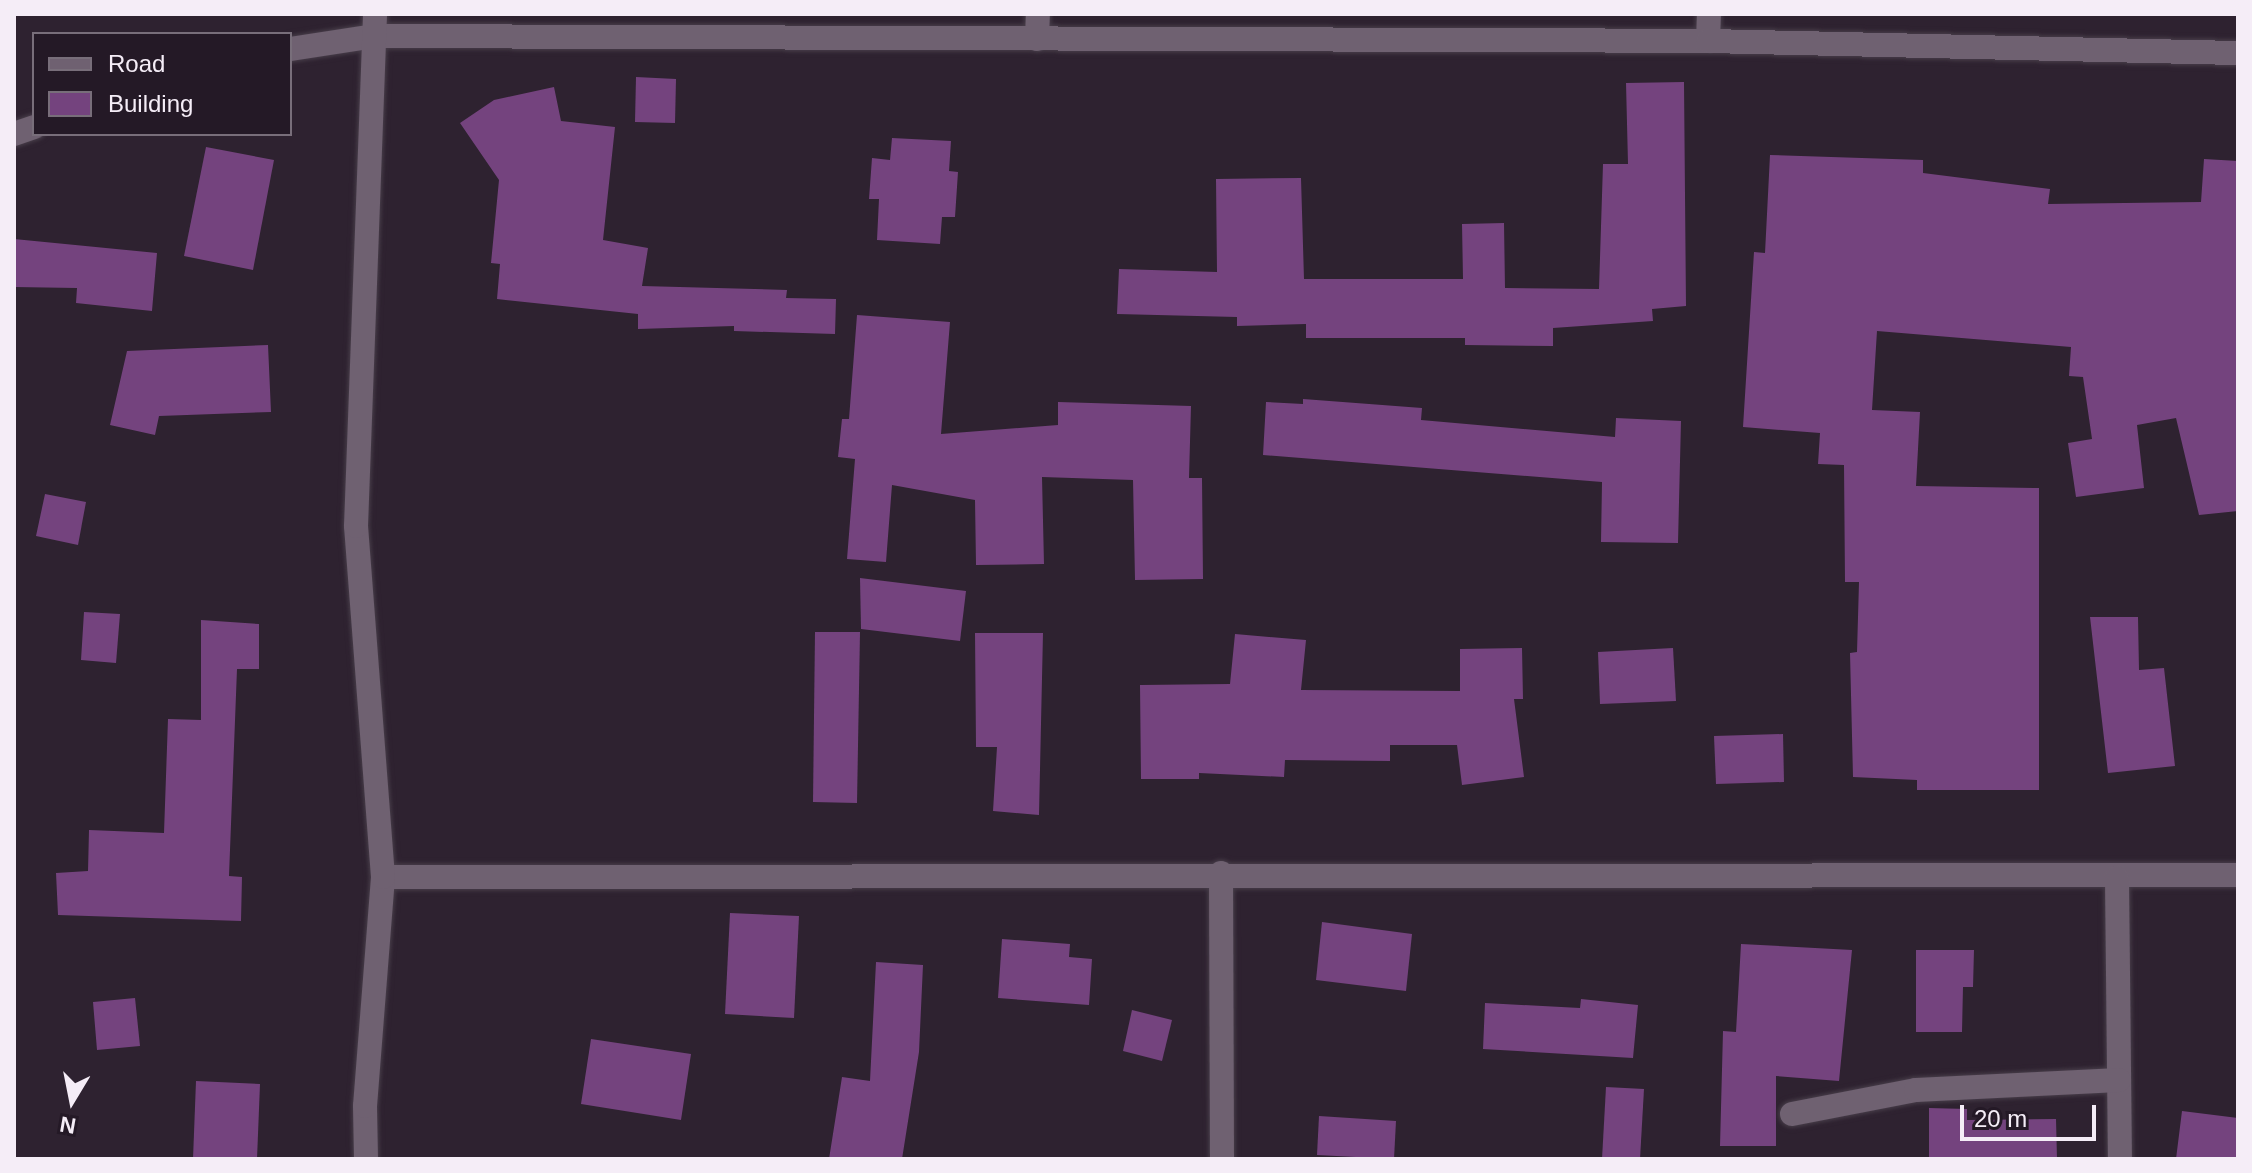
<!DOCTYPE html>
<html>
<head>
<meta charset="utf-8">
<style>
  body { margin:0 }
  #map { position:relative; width:2252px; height:1173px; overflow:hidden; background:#2e2230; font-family:Helvetica,sans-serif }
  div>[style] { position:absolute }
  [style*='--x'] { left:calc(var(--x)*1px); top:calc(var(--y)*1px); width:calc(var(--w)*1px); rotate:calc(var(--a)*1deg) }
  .building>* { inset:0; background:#74437e }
  .roads { filter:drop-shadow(0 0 2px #473d49) drop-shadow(0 0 2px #473d49) }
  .minor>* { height:24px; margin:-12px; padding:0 12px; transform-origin:12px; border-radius:12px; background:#6f6171 }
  span { translate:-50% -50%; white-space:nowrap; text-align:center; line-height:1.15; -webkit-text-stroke:6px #241926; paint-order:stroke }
  .frame { position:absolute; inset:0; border:16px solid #f5edf7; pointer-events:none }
  .legend { position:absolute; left:32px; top:32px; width:260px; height:104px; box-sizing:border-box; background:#241926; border:2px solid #786e7a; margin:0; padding:10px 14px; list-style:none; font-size:24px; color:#f5edf7 }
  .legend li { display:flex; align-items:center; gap:16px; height:40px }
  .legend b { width:40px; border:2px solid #786e7a }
  .north { position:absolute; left:32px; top:1061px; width:80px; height:80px; -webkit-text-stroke:6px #241926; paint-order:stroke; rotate:190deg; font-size:22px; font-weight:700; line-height:32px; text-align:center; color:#f5edf7 }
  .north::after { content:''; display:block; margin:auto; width:28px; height:36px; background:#f5edf7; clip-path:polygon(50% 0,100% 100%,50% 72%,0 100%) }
  .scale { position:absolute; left:1960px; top:1105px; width:136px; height:36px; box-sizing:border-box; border:4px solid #f5edf7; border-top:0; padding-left:10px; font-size:24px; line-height:28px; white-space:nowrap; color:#f5edf7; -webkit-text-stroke:6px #241926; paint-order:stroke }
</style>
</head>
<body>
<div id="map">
  <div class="building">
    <div style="clip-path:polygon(636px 77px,676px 79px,675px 123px,635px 122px)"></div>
    <div style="clip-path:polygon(1684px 82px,1686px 306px,1652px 309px,1653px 321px,1553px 328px,1553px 346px,1465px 345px,1465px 338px,1306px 338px,1306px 324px,1237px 326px,1237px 317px,1117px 314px,1119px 269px,1217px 272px,1216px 179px,1301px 178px,1304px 279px,1463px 279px,1462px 224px,1504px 223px,1505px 288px,1599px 289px,1603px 164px,1628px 164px,1626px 83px)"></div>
    <div style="clip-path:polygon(554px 87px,561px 121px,615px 127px,603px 240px,648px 248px,642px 286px,787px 290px,786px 298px,836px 299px,835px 334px,734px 331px,734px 326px,638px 329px,638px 314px,497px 299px,500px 264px,491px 263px,499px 180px,460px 123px,494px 100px)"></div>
    <div style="clip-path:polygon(892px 138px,951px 141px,949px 171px,958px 172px,955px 217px,942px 217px,940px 244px,877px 240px,879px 199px,869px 199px,872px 158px,890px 160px)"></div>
    <div style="clip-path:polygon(206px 147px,274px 160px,253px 270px,184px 256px)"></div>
    <div style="clip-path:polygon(1770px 155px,1923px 160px,1923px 173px,2050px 189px,2048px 204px,2201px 202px,2204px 159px,2238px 161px,2238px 511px,2199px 515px,2176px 418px,2137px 425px,2144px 488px,2076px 497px,2068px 443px,2092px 439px,2083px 377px,2069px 376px,2071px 347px,1877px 331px,1872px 410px,1920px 412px,1916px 486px,2039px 488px,2039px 790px,1917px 790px,1917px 780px,1853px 777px,1850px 653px,1857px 652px,1859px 582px,1845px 582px,1844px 465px,1818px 464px,1820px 433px,1743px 427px,1754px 252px,1765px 253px)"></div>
    <div style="clip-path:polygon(14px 239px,157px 253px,152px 311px,76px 303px,77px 288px,14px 287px)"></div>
    <div style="clip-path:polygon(857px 315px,950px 322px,941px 434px,1058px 425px,1058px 402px,1191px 406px,1189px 478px,1202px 478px,1203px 579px,1135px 580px,1133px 480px,1042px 477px,1044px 564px,976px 565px,975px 500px,892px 485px,886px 562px,847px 559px,855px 459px,838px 457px,842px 419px,849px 419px)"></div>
    <div style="clip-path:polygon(268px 345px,271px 412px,159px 416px,155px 435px,110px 425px,127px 351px)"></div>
    <div style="clip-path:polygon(1303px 399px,1422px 408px,1421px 420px,1615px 437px,1616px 418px,1681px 421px,1678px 543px,1601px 542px,1602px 482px,1263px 455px,1266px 402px,1303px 404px)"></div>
    <div style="clip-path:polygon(45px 494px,86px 502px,78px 545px,36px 536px)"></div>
    <div style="clip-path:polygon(860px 578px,966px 591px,960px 641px,861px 629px)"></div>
    <div style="clip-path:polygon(84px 612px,120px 614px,116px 663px,81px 660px)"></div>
    <div style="clip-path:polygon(2090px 617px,2138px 617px,2139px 670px,2164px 668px,2175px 766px,2108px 773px)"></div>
    <div style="clip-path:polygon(201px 620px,259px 624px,259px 669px,237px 669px,229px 876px,242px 877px,241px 921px,58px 915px,56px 873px,88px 871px,89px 830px,164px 833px,168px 719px,201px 720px)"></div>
    <div style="clip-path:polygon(815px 632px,860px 632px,857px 803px,813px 802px)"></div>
    <div style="clip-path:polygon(975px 633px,1043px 633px,1039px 815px,993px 811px,997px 747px,976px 747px)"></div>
    <div style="clip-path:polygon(1235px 634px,1306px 640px,1301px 690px,1460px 691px,1460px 649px,1522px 648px,1523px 699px,1514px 699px,1524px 777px,1462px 785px,1457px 745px,1390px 745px,1390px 761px,1285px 760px,1284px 777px,1199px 773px,1199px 779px,1141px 779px,1140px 685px,1230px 684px)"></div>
    <div style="clip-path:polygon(1673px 648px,1676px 701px,1600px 704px,1598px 652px)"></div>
    <div style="clip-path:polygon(1783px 734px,1784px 782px,1716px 784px,1714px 736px)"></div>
    <div style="clip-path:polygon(730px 913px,799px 916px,794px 1018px,725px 1014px)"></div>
    <div style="clip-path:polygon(1322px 922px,1412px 934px,1406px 991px,1316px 980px)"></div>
    <div style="clip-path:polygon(1002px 939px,1070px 944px,1069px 957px,1092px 959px,1089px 1005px,998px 998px)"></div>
    <div style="clip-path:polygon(1741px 944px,1852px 950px,1839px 1081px,1776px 1076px,1776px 1146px,1720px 1146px,1723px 1031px,1736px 1032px)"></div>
    <div style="clip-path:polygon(1916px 950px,1974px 950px,1973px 987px,1963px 987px,1962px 1032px,1916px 1032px)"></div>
    <div style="clip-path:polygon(876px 962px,923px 965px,919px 1052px,902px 1159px,829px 1159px,842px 1077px,870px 1081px)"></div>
    <div style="clip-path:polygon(135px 998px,140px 1046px,97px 1050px,93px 1002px)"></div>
    <div style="clip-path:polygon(1581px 999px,1638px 1005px,1633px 1058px,1483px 1049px,1485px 1003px,1580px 1008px)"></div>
    <div style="clip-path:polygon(1132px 1010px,1172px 1020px,1162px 1061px,1123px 1051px)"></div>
    <div style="clip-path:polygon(591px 1039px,691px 1054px,681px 1120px,581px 1104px)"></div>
    <div style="clip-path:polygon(196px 1081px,260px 1084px,257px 1159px,193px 1159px)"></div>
    <div style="clip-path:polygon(1606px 1087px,1644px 1089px,1640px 1159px,1602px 1159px)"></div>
    <div style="clip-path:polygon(1929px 1108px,1967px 1109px,1967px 1120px,2056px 1119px,2057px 1159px,1929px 1159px)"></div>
    <div style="clip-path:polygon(2182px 1111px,2238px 1118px,2238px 1159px,2176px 1159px)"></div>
    <div style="clip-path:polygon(1319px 1116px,1396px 1121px,1394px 1159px,1317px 1155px)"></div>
  </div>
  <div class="roads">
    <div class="minor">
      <div style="--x:1037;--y:39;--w:25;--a:-88"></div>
      <div style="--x:1708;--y:41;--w:27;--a:-88"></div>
      <div style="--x:290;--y:49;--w:86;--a:-8.7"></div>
      <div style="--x:375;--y:36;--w:1333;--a:0.21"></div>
      <div style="--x:1708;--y:41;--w:530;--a:1.3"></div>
      <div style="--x:14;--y:134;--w:21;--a:-19"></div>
      <div style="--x:1221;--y:873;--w:286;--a:89.8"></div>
      <div style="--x:383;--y:877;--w:1855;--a:-0.06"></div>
      <div style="--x:2117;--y:878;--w:281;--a:89.4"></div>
      <div style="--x:1792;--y:1114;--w:126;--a:-11"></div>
      <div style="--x:1916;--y:1090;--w:203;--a:-2.8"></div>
      <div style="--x:366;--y:1159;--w:53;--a:-91.1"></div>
      <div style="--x:365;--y:1106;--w:230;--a:-85.5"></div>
      <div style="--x:383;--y:877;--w:352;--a:-94.4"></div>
      <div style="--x:356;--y:526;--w:512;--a:-87.87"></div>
    </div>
  </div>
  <div class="frame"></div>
  <ul class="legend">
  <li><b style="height:10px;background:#6f6171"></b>Road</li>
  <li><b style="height:22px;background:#74437e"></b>Building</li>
  </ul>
  <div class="north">N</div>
  <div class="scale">20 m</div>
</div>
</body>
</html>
